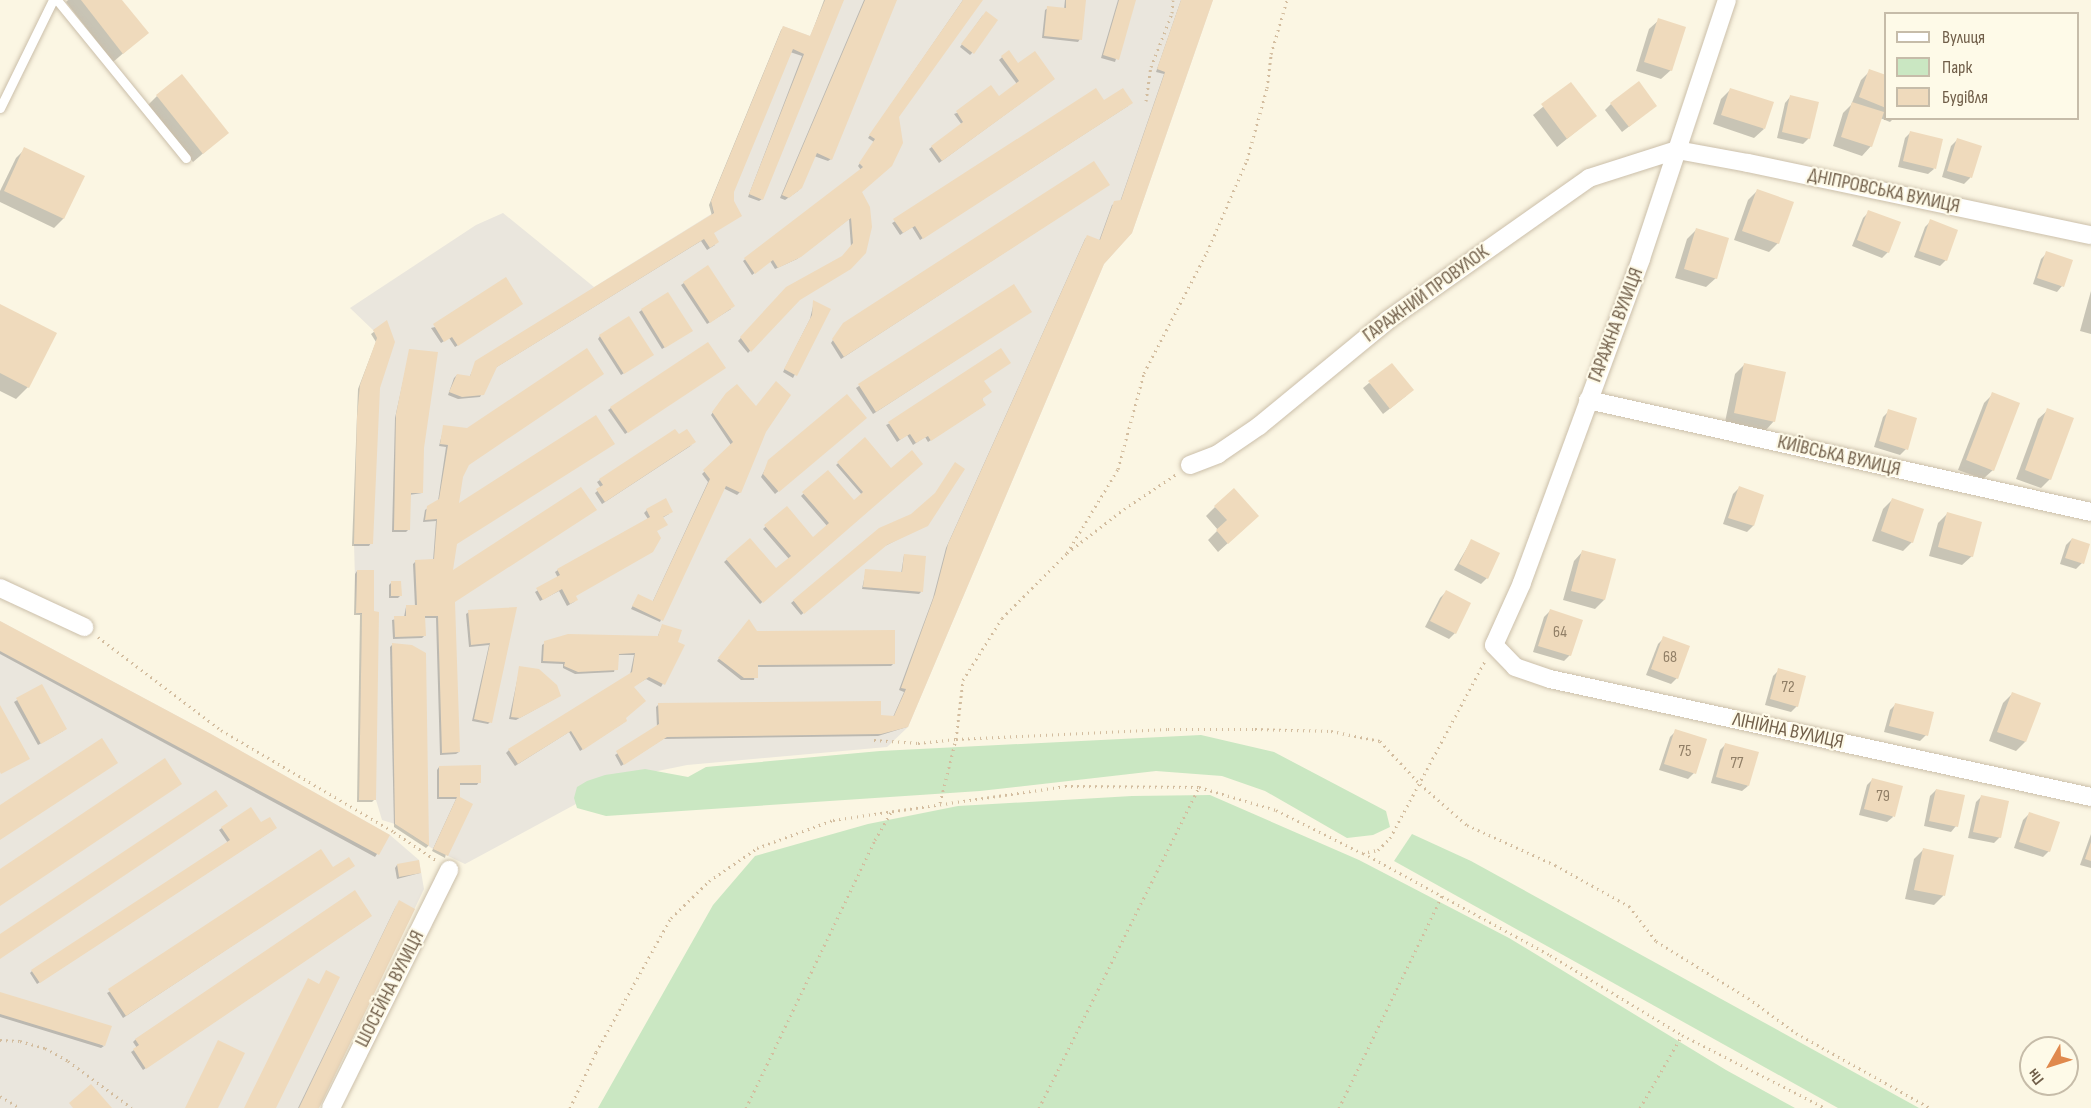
<!DOCTYPE html>
<html>
<head>
<meta charset="utf-8">
<style>
  body { margin:0 }
  #map { position:relative; width:2091px; height:1108px; overflow:hidden; background:#fbf6e3; font-family:"Sofia Sans Condensed",sans-serif }
  div>[style] { position:absolute }
  [style*='--x'] { left:calc(var(--x)*1px); top:calc(var(--y)*1px); width:calc(var(--w)*1px); rotate:calc(var(--a)*1deg) }
  .industrial>* { inset:0; background:#eae6dd }
  .green>* { inset:0; background:#cae7c2 }
  .shadow>* { inset:0; background:#0003 }
  .building>* { inset:0; background:#efdabc }
  .path>* { height:3px; margin-top:-1.5px; transform-origin:0; background:repeating-linear-gradient(90deg,#d3bd9f 0 1.5px,transparent 0 6px) }
  .roads { filter:drop-shadow(0 0 2px #cbbfaa) drop-shadow(0 0 2px #cbbfaa) }
  .lane>* { height:9px; margin:-4.5px; padding:0 4.5px; transform-origin:4.5px; border-radius:4.5px; background:#fff }
  .street>* { height:18px; margin:-9px; padding:0 9px; transform-origin:9px; border-radius:9px; background:#fff }
  span { translate:-50% -50%; white-space:nowrap; text-align:center; line-height:1.15; -webkit-text-stroke:4.5px #fefae8; paint-order:stroke }
  .number-label { font-size:16px; color:#907e66 }
  .number-label span { -webkit-text-stroke-width:0 }
  .street-label { font-size:20px; color:#715f4a }
  .legend { position:absolute; left:1884px; top:12px; width:195px; height:108px; box-sizing:border-box; background:#fefae8; border:2px solid #c6bca9; margin:0; padding:8px 10px; list-style:none; font-size:18px; color:#715f4a }
  .legend li { display:flex; align-items:center; gap:12px; height:30px }
  .legend b { width:30px; border:2px solid #c6bca9 }
  .north { position:absolute; left:2019px; top:1036px; width:60px; height:60px; box-sizing:border-box; background:#fefae8; border:2px solid #c6bca9; border-radius:50%; rotate:231deg; font-size:16px; font-weight:700; line-height:24px; text-align:center; color:#715f4a }
  .north::after { content:''; display:block; margin:auto; width:21px; height:27px; background:#e0894d; clip-path:polygon(50% 0,100% 100%,50% 72%,0 100%) }
</style>
</head>
<body>
<div id="map">
  <div class="industrial">
    <div style="clip-path:polygon(825px 0,1213px 0,1132px 233px,1104px 264px,908px 727px,887px 747px,687px 765px,624px 778px,465px 864px,433px 849px,395px 824px,382px 820px,376px 800px,359px 800px,362px 614px,356px 613px,354px 544px,377px 338px,373px 330px,350px 308px,476px 225px,503px 213px,594px 287px,713px 213px,711px 201px,783px 26px,810px 36px)"></div>
    <div style="clip-path:polygon(0 621px,211px 734px,390px 835px,419px 860px,424px 889px,319px 1108px,0 1108px)"></div>
  </div>
  <div class="green">
    <div style="clip-path:polygon(1201px 735px,1274px 752px,1386px 811px,1390px 827px,1373px 835px,1347px 838px,1265px 791px,1222px 776px,1156px 771px,980px 791px,606px 816px,577px 808px,574px 798px,577px 787px,587px 781px,605px 775px,645px 769px,688px 777px,706px 767px,880px 751px)"></div>
    <div style="clip-path:polygon(1210px 795px,1359px 860px,1509px 938px,1726px 1070px,1795px 1108px,598px 1108px,713px 905px,755px 856px,868px 824px,958px 806px,1132px 796px)"></div>
    <div style="clip-path:polygon(1412px 834px,1471px 861px,1919px 1108px,1838px 1108px,1394px 861px)"></div>
  </div>
  <div class="shadow">
    <div style="clip-path:polygon(68px 0,120px 0,147px 33px,113px 62px,66px 2px)"></div>
    <div style="clip-path:polygon(824px 0,843px 0,762px 199px,759px 201px,748px 197px,802px 56px,790px 52px,732px 192px,733px 201px,713px 234px,715px 245px,707px 250px,701px 241px,495px 368px,480px 397px,458px 399px,448px 395px,454px 378px,457px 375px,469px 378px,476px 363px,712px 216px,709px 205px,781px 30px,784px 27px,810px 38px)"></div>
    <div style="clip-path:polygon(864px 0,896px 0,831px 159px,828px 161px,814px 156px,798px 191px,785px 200px,780px 198px)"></div>
    <div style="clip-path:polygon(963px 0,981px 0,897px 116px,860px 192px,864px 252px,796px 302px,748px 353px,738px 341px,784px 292px,842px 258px,851px 247px,849px 219px,797px 259px,775px 269px,770px 261px,752px 275px,743px 261px,861px 170px,858px 166px,874px 142px,868px 138px)"></div>
    <div style="clip-path:polygon(1065px 0,1084px 0,1080px 39px,1078px 42px,1042px 38px,1045px 10px,1048px 8px,1064px 9px)"></div>
    <div style="clip-path:polygon(1118px 0,1135px 0,1115px 62px,1101px 58px)"></div>
    <div style="clip-path:polygon(1181px 0,1212px 0,907px 727px,878px 736px,663px 739px,621px 766px,615px 755px,657px 727px,656px 707px,659px 704px,893px 717px,904px 692px,899px 690px,933px 598px,946px 548px,1085px 239px,1087px 237px,1099px 241px,1112px 205px,1120px 202px,1164px 74px,1156px 72px)"></div>
    <div style="clip-path:polygon(983px 15px,972px 53px,970px 55px,960px 47px)"></div>
    <div style="clip-path:polygon(1659px 20px,1671px 70px,1661px 79px,1636px 71px,1649px 29px)"></div>
    <div style="clip-path:polygon(1008px 52px,1018px 65px,1051px 81px,939px 163px,929px 149px,962px 125px,954px 114px,998px 98px,1017px 84px,999px 60px)"></div>
    <div style="clip-path:polygon(1870px 71px,1886px 77px,1886px 118px,1894px 118px,1890px 122px,1880px 118px,1871px 146px,1862px 156px,1833px 146px,1843px 113px,1851px 105px,1861px 80px)"></div>
    <div style="clip-path:polygon(1571px 84px,1595px 116px,1557px 147px,1533px 115px)"></div>
    <div style="clip-path:polygon(1730px 90px,1764px 129px,1754px 138px,1713px 124px,1721px 99px)"></div>
    <div style="clip-path:polygon(157px 96px,227px 133px,193px 162px,148px 105px)"></div>
    <div style="clip-path:polygon(1790px 97px,1809px 138px,1803px 144px,1777px 138px,1785px 103px)"></div>
    <div style="clip-path:polygon(1103px 102px,1128px 106px,920px 240px,912px 227px,900px 235px,892px 223px)"></div>
    <div style="clip-path:polygon(1611px 104px,1649px 111px,1622px 132px,1605px 110px)"></div>
    <div style="clip-path:polygon(1911px 132px,1934px 169px,1928px 174px,1898px 167px,1905px 138px)"></div>
    <div style="clip-path:polygon(1957px 140px,1980px 147px,1970px 178px,1964px 184px,1942px 177px,1951px 146px)"></div>
    <div style="clip-path:polygon(25px 149px,83px 177px,63px 219px,54px 228px,0 202px,0 191px,16px 158px)"></div>
    <div style="clip-path:polygon(1105px 187px,841px 359px,831px 343px,844px 324px)"></div>
    <div style="clip-path:polygon(1757px 191px,1778px 243px,1769px 252px,1734px 240px,1748px 200px)"></div>
    <div style="clip-path:polygon(1869px 212px,1888px 252px,1882px 258px,1852px 246px,1863px 218px)"></div>
    <div style="clip-path:polygon(1931px 221px,1946px 260px,1940px 266px,1914px 257px,1925px 227px)"></div>
    <div style="clip-path:polygon(1696px 230px,1716px 278px,1706px 287px,1675px 278px,1687px 239px)"></div>
    <div style="clip-path:polygon(2047px 253px,2062px 286px,2057px 292px,2033px 284px,2041px 259px)"></div>
    <div style="clip-path:polygon(708px 267px,731px 309px,707px 324px,681px 285px)"></div>
    <div style="clip-path:polygon(1013px 286px,1027px 314px,873px 414px,856px 388px,859px 386px)"></div>
    <div style="clip-path:polygon(2091px 291px,2091px 334px,2080px 331px)"></div>
    <div style="clip-path:polygon(814px 302px,829px 310px,793px 378px,783px 372px,810px 319px)"></div>
    <div style="clip-path:polygon(0 306px,28px 387px,16px 399px,0 391px)"></div>
    <div style="clip-path:polygon(519px 306px,455px 347px,449px 338px,441px 343px,431px 328px)"></div>
    <div style="clip-path:polygon(642px 310px,688px 333px,662px 349px,639px 312px)"></div>
    <div style="clip-path:polygon(386px 323px,378px 387px,371px 543px,369px 546px,352px 546px,358px 389px,376px 342px,371px 334px)"></div>
    <div style="clip-path:polygon(600px 336px,649px 357px,621px 375px,598px 339px)"></div>
    <div style="clip-path:polygon(410px 350px,422px 448px,422px 493px,409px 495px,409px 529px,406px 532px,392px 532px,395px 418px)"></div>
    <div style="clip-path:polygon(1744px 365px,1774px 421px,1765px 431px,1725px 422px,1735px 374px)"></div>
    <div style="clip-path:polygon(721px 370px,625px 434px,608px 410px,611px 408px)"></div>
    <div style="clip-path:polygon(983px 381px,982px 407px,928px 442px,925px 437px,913px 445px,907px 435px,897px 442px,886px 425px)"></div>
    <div style="clip-path:polygon(1369px 383px,1406px 396px,1383px 414px,1363px 388px)"></div>
    <div style="clip-path:polygon(1993px 394px,1993px 470px,1983px 479px,1958px 470px,1984px 403px)"></div>
    <div style="clip-path:polygon(723px 398px,764px 431px,740px 492px,737px 495px,723px 488px,660px 622px,631px 609px,638px 596px,652px 603px,708px 482px,702px 474px,731px 445px,711px 415px)"></div>
    <div style="clip-path:polygon(2048px 410px,2050px 479px,2041px 488px,2016px 479px,2038px 419px)"></div>
    <div style="clip-path:polygon(1889px 411px,1906px 449px,1900px 455px,1874px 447px,1883px 417px)"></div>
    <div style="clip-path:polygon(865px 418px,775px 494px,761px 477px,769px 462px)"></div>
    <div style="clip-path:polygon(444px 427px,467px 465px,461px 477px,457px 506px,451px 573px,459px 752px,456px 754px,440px 755px,436px 618px,424px 618px,425px 635px,422px 638px,393px 639px,392px 620px,404px 617px,406px 607px,415px 607px,413px 564px,416px 561px,433px 561px,436px 521px,423px 522px,425px 510px,438px 501px,446px 447px,439px 446px)"></div>
    <div style="clip-path:polygon(865px 440px,891px 470px,921px 464px,760px 604px,724px 562px,750px 540px,776px 571px,789px 559px,763px 529px,787px 508px,813px 539px,828px 527px,801px 496px,828px 472px,854px 502px,862px 495px,836px 465px)"></div>
    <div style="clip-path:polygon(692px 445px,602px 504px,595px 493px,601px 488px,597px 482px,600px 480px)"></div>
    <div style="clip-path:polygon(1739px 488px,1763px 496px,1753px 526px,1747px 532px,1723px 524px,1733px 494px)"></div>
    <div style="clip-path:polygon(1892px 500px,1912px 542px,1903px 551px,1872px 541px,1883px 509px)"></div>
    <div style="clip-path:polygon(1215px 507px,1248px 525px,1218px 552px,1208px 540px,1218px 530px,1206px 516px)"></div>
    <div style="clip-path:polygon(647px 510px,669px 514px,662px 518px,656px 531px,574px 596px,576px 600px,574px 602px,567px 606px,559px 591px,540px 601px,535px 592px,558px 578px,555px 572px,558px 570px,648px 519px,644px 513px)"></div>
    <div style="clip-path:polygon(1947px 514px,1972px 556px,1962px 565px,1929px 556px,1938px 523px)"></div>
    <div style="clip-path:polygon(926px 525px,883px 547px,801px 615px,791px 603px,880px 530px)"></div>
    <div style="clip-path:polygon(2072px 539px,2082px 563px,2076px 569px,2060px 564px,2066px 545px)"></div>
    <div style="clip-path:polygon(1471px 541px,1487px 578px,1481px 584px,1454px 570px)"></div>
    <div style="clip-path:polygon(1583px 551px,1604px 600px,1595px 609px,1563px 600px,1574px 561px)"></div>
    <div style="clip-path:polygon(904px 555px,921px 592px,919px 594px,862px 589px,866px 570px,901px 574px)"></div>
    <div style="clip-path:polygon(357px 571px,372px 613px,375px 799px,372px 802px,357px 802px,360px 615px,354px 615px,355px 574px)"></div>
    <div style="clip-path:polygon(391px 583px,400px 596px,398px 598px,389px 598px,389px 585px)"></div>
    <div style="clip-path:polygon(1446px 592px,1455px 633px,1449px 639px,1425px 627px,1440px 598px)"></div>
    <div style="clip-path:polygon(515px 608px,490px 722px,488px 724px,472px 721px,489px 645px,469px 647px,466px 614px,469px 612px)"></div>
    <div style="clip-path:polygon(1550px 611px,1570px 655px,1564px 661px,1533px 652px,1544px 617px)"></div>
    <div style="clip-path:polygon(749px 622px,756px 632px,894px 663px,891px 666px,756px 667px,754px 680px,741px 680px,717px 661px)"></div>
    <div style="clip-path:polygon(0 623px,388px 836px,377px 854px,375px 857px,0 654px)"></div>
    <div style="clip-path:polygon(662px 626px,676px 643px,683px 646px,661px 687px,646px 679px,632px 687px,623px 723px,580px 751px,569px 732px,515px 766px,506px 753px,509px 750px,630px 675px,634px 655px,618px 655px,614px 672px,575px 674px,563px 668px,563px 664px,541px 663px,542px 645px,545px 643px,657px 638px)"></div>
    <div style="clip-path:polygon(1664px 638px,1677px 678px,1671px 684px,1646px 675px,1658px 644px)"></div>
    <div style="clip-path:polygon(392px 645px,424px 654px,428px 846px,426px 848px,394px 827px,390px 647px)"></div>
    <div style="clip-path:polygon(520px 667px,556px 698px,516px 720px,509px 719px)"></div>
    <div style="clip-path:polygon(1779px 670px,1797px 706px,1791px 712px,1765px 705px,1773px 676px)"></div>
    <div style="clip-path:polygon(41px 686px,63px 731px,38px 745px,14px 702px)"></div>
    <div style="clip-path:polygon(2012px 694px,2025px 742px,2016px 751px,1989px 741px,2003px 703px)"></div>
    <div style="clip-path:polygon(1896px 704px,1926px 735px,1920px 741px,1884px 732px,1890px 710px)"></div>
    <div style="clip-path:polygon(1676px 731px,1694px 773px,1688px 779px,1659px 770px,1670px 737px)"></div>
    <div style="clip-path:polygon(1726px 744px,1748px 786px,1742px 791px,1711px 783px,1720px 750px)"></div>
    <div style="clip-path:polygon(439px 767px,479px 782px,477px 785px,459px 785px,459px 798px,445px 858px,432px 851px,456px 799px,437px 799px,437px 770px)"></div>
    <div style="clip-path:polygon(1873px 779px,1893px 817px,1887px 822px,1859px 815px,1867px 785px)"></div>
    <div style="clip-path:polygon(1936px 790px,1956px 826px,1951px 832px,1924px 826px,1930px 796px)"></div>
    <div style="clip-path:polygon(1982px 796px,2000px 837px,1994px 843px,1968px 838px,1976px 802px)"></div>
    <div style="clip-path:polygon(2029px 814px,2049px 851px,2043px 857px,2014px 848px,2023px 820px)"></div>
    <div style="clip-path:polygon(222px 828px,273px 830px,37px 984px,30px 973px,32px 971px,228px 843px,219px 830px)"></div>
    <div style="clip-path:polygon(2091px 834px,2091px 868px,2080px 865px)"></div>
    <div style="clip-path:polygon(1923px 850px,1952px 856px,1943px 896px,1934px 905px,1905px 899px,1914px 859px)"></div>
    <div style="clip-path:polygon(397px 865px,420px 873px,397px 879px,395px 868px)"></div>
    <div style="clip-path:polygon(350px 868px,123px 1018px,107px 993px,332px 869px)"></div>
    <div style="clip-path:polygon(354px 892px,368px 918px,143px 1070px,131px 1052px,137px 1048px,133px 1042px,135px 1040px)"></div>
    <div style="clip-path:polygon(397px 904px,317px 1108px,298px 1108px)"></div>
    <div style="clip-path:polygon(0 993px,104px 1046px,101px 1048px,0 1017px)"></div>
  </div>
  <div class="building">
    <div style="clip-path:polygon(81px 0,122px 0,149px 33px,123px 54px)"></div>
    <div style="clip-path:polygon(825px 0,844px 0,763px 200px,749px 194px,804px 54px,793px 49px,734px 192px,734px 201px,742px 216px,714px 233px,719px 242px,710px 248px,704px 239px,497px 367px,484px 395px,462px 397px,449px 392px,457px 374px,470px 376px,475px 361px,714px 213px,711px 201px,783px 26px,810px 36px)"></div>
    <div style="clip-path:polygon(865px 0,897px 0,832px 160px,817px 153px,802px 188px,789px 198px,782px 195px)"></div>
    <div style="clip-path:polygon(963px 0,983px 0,899px 117px,903px 143px,892px 166px,862px 192px,870px 207px,872px 227px,866px 253px,851px 269px,800px 300px,751px 352px,740px 337px,786px 287px,842px 256px,853px 243px,851px 218px,801px 257px,778px 268px,773px 260px,755px 274px,744px 258px,863px 167px,859px 163px,875px 139px,869px 135px)"></div>
    <div style="clip-path:polygon(1066px 0,1086px 0,1082px 40px,1044px 36px,1047px 6px,1066px 8px)"></div>
    <div style="clip-path:polygon(1119px 0,1136px 0,1119px 60px,1103px 55px)"></div>
    <div style="clip-path:polygon(1181px 0,1213px 0,1132px 233px,1104px 264px,908px 727px,881px 734px,667px 737px,624px 765px,616px 751px,659px 724px,658px 703px,881px 701px,881px 715px,894px 716px,906px 689px,901px 688px,935px 594px,948px 544px,1087px 235px,1100px 240px,1114px 201px,1121px 200px,1165px 72px,1157px 69px)"></div>
    <div style="clip-path:polygon(986px 11px,998px 20px,974px 54px,961px 44px)"></div>
    <div style="clip-path:polygon(1658px 18px,1686px 27px,1672px 71px,1644px 62px)"></div>
    <div style="clip-path:polygon(1009px 50px,1018px 63px,1035px 51px,1055px 79px,942px 161px,931px 146px,963px 122px,956px 111px,991px 85px,999px 96px,1019px 81px,1001px 56px)"></div>
    <div style="clip-path:polygon(1869px 69px,1886px 75px,1886px 108px,1859px 97px)"></div>
    <div style="clip-path:polygon(182px 74px,229px 133px,203px 154px,156px 95px)"></div>
    <div style="clip-path:polygon(1639px 81px,1657px 106px,1629px 127px,1610px 103px)"></div>
    <div style="clip-path:polygon(1571px 82px,1597px 116px,1567px 139px,1541px 104px)"></div>
    <div style="clip-path:polygon(1096px 88px,1104px 100px,1123px 88px,1133px 103px,923px 239px,915px 226px,903px 233px,893px 219px)"></div>
    <div style="clip-path:polygon(1730px 88px,1774px 102px,1765px 129px,1721px 115px)"></div>
    <div style="clip-path:polygon(1790px 95px,1819px 102px,1810px 139px,1782px 132px)"></div>
    <div style="clip-path:polygon(1852px 102px,1884px 112px,1872px 147px,1841px 137px)"></div>
    <div style="clip-path:polygon(1910px 131px,1943px 139px,1936px 169px,1903px 161px)"></div>
    <div style="clip-path:polygon(1957px 138px,1982px 146px,1972px 178px,1947px 171px)"></div>
    <div style="clip-path:polygon(24px 147px,85px 176px,64px 219px,4px 191px)"></div>
    <div style="clip-path:polygon(1094px 161px,1110px 185px,844px 357px,832px 339px,843px 323px)"></div>
    <div style="clip-path:polygon(1757px 189px,1794px 202px,1779px 244px,1742px 231px)"></div>
    <div style="clip-path:polygon(1868px 210px,1901px 222px,1889px 253px,1857px 240px)"></div>
    <div style="clip-path:polygon(1930px 219px,1958px 230px,1947px 261px,1919px 251px)"></div>
    <div style="clip-path:polygon(1696px 228px,1729px 238px,1717px 279px,1684px 269px)"></div>
    <div style="clip-path:polygon(2046px 251px,2073px 260px,2064px 287px,2037px 278px)"></div>
    <div style="clip-path:polygon(708px 265px,735px 306px,710px 323px,683px 282px)"></div>
    <div style="clip-path:polygon(506px 277px,523px 304px,458px 346px,452px 337px,444px 342px,433px 324px)"></div>
    <div style="clip-path:polygon(1014px 284px,1032px 312px,876px 412px,858px 384px)"></div>
    <div style="clip-path:polygon(668px 292px,693px 331px,665px 348px,641px 309px)"></div>
    <div style="clip-path:polygon(813px 300px,831px 309px,797px 376px,784px 369px,812px 315px)"></div>
    <div style="clip-path:polygon(0 304px,57px 333px,29px 388px,0 373px)"></div>
    <div style="clip-path:polygon(629px 316px,654px 355px,624px 374px,599px 335px)"></div>
    <div style="clip-path:polygon(387px 320px,395px 342px,380px 388px,373px 544px,354px 544px,357px 417px,360px 385px,377px 338px,373px 330px)"></div>
    <div style="clip-path:polygon(708px 342px,726px 368px,628px 433px,610px 407px)"></div>
    <div style="clip-path:polygon(587px 348px,604px 374px,469px 465px,463px 477px,459px 503px,596px 415px,615px 444px,457px 544px,453px 570px,581px 487px,597px 510px,455px 602px,460px 752px,442px 753px,438px 616px,425px 616px,426px 636px,395px 637px,394px 616px,406px 616px,406px 605px,417px 605px,415px 560px,434px 559px,437px 519px,425px 520px,427px 506px,439px 499px,448px 445px,440px 444px,443px 425px,467px 428px)"></div>
    <div style="clip-path:polygon(1001px 348px,1011px 363px,984px 381px,992px 392px,982px 399px,986px 405px,931px 441px,928px 436px,916px 443px,910px 434px,900px 440px,888px 422px)"></div>
    <div style="clip-path:polygon(409px 349px,438px 352px,424px 448px,423px 493px,411px 493px,410px 530px,394px 530px,396px 414px)"></div>
    <div style="clip-path:polygon(1392px 363px,1414px 390px,1390px 409px,1368px 381px)"></div>
    <div style="clip-path:polygon(1744px 363px,1786px 372px,1775px 422px,1734px 413px)"></div>
    <div style="clip-path:polygon(776px 381px,791px 395px,766px 432px,741px 493px,726px 486px,663px 621px,632px 606px,638px 594px,653px 601px,710px 479px,703px 470px,733px 442px,712px 412px,726px 393px,737px 384px,756px 406px)"></div>
    <div style="clip-path:polygon(1992px 392px,2020px 403px,1994px 471px,1966px 460px)"></div>
    <div style="clip-path:polygon(847px 394px,867px 418px,779px 492px,763px 474px,768px 460px)"></div>
    <div style="clip-path:polygon(2047px 408px,2074px 418px,2051px 480px,2025px 470px)"></div>
    <div style="clip-path:polygon(1888px 409px,1917px 418px,1908px 450px,1879px 441px)"></div>
    <div style="clip-path:polygon(675px 429px,679px 434px,687px 429px,696px 442px,605px 502px,596px 489px,603px 485px,599px 479px)"></div>
    <div style="clip-path:polygon(865px 437px,891px 468px,912px 450px,923px 464px,763px 603px,726px 559px,750px 538px,776px 568px,791px 556px,764px 525px,787px 506px,813px 537px,829px 523px,802px 492px,828px 470px,854px 500px,863px 492px,837px 462px)"></div>
    <div style="clip-path:polygon(955px 462px,965px 469px,928px 526px,887px 545px,804px 614px,793px 600px,879px 528px,911px 514px,935px 493px)"></div>
    <div style="clip-path:polygon(1739px 486px,1764px 495px,1754px 526px,1728px 518px)"></div>
    <div style="clip-path:polygon(1234px 488px,1259px 516px,1228px 544px,1216px 530px,1227px 520px,1214px 506px)"></div>
    <div style="clip-path:polygon(666px 498px,673px 512px,663px 517px,668px 525px,657px 531px,661px 538px,653px 552px,576px 596px,578px 600px,570px 604px,562px 589px,543px 600px,536px 588px,560px 575px,557px 569px,650px 517px,646px 509px)"></div>
    <div style="clip-path:polygon(1892px 498px,1924px 509px,1913px 543px,1881px 531px)"></div>
    <div style="clip-path:polygon(1947px 512px,1982px 522px,1973px 557px,1938px 547px)"></div>
    <div style="clip-path:polygon(2072px 538px,2090px 544px,2084px 564px,2065px 558px)"></div>
    <div style="clip-path:polygon(1471px 539px,1500px 553px,1488px 579px,1459px 564px)"></div>
    <div style="clip-path:polygon(1582px 550px,1616px 559px,1605px 600px,1571px 591px)"></div>
    <div style="clip-path:polygon(904px 554px,926px 556px,923px 592px,863px 587px,865px 569px,902px 572px)"></div>
    <div style="clip-path:polygon(357px 570px,374px 570px,374px 611px,379px 612px,376px 800px,359px 800px,362px 613px,356px 613px)"></div>
    <div style="clip-path:polygon(391px 581px,401px 581px,402px 596px,391px 596px)"></div>
    <div style="clip-path:polygon(1446px 590px,1471px 603px,1456px 634px,1430px 621px)"></div>
    <div style="clip-path:polygon(517px 607px,492px 723px,474px 719px,490px 643px,471px 645px,468px 610px)"></div>
    <div style="clip-path:polygon(1550px 609px,1583px 620px,1571px 656px,1538px 646px)"></div>
    <div style="clip-path:polygon(749px 619px,757px 631px,895px 630px,895px 664px,758px 665px,758px 678px,744px 678px,718px 658px)"></div>
    <div style="clip-path:polygon(0 621px,211px 734px,390px 835px,379px 855px,0 651px)"></div>
    <div style="clip-path:polygon(662px 624px,682px 630px,678px 642px,685px 645px,665px 685px,649px 677px,634px 687px,646px 701px,626px 718px,627px 721px,583px 750px,571px 731px,518px 764px,508px 749px,632px 672px,635px 653px,619px 654px,618px 670px,578px 672px,564px 666px,565px 662px,543px 661px,544px 641px,568px 634px,658px 636px)"></div>
    <div style="clip-path:polygon(1663px 636px,1690px 646px,1678px 679px,1651px 669px)"></div>
    <div style="clip-path:polygon(392px 643px,412px 645px,426px 653px,429px 846px,395px 824px)"></div>
    <div style="clip-path:polygon(519px 666px,539px 669px,557px 685px,561px 696px,520px 718px,511px 717px)"></div>
    <div style="clip-path:polygon(1778px 668px,1806px 676px,1798px 707px,1770px 699px)"></div>
    <div style="clip-path:polygon(42px 684px,67px 729px,41px 744px,16px 698px)"></div>
    <div style="clip-path:polygon(2012px 692px,2041px 703px,2026px 742px,1997px 732px)"></div>
    <div style="clip-path:polygon(1895px 703px,1934px 712px,1928px 736px,1889px 726px)"></div>
    <div style="clip-path:polygon(0 705px,30px 759px,1px 774px,0 772px)"></div>
    <div style="clip-path:polygon(1675px 729px,1707px 739px,1696px 774px,1664px 764px)"></div>
    <div style="clip-path:polygon(102px 738px,118px 763px,0 840px,0 805px)"></div>
    <div style="clip-path:polygon(1725px 743px,1759px 752px,1749px 786px,1716px 777px)"></div>
    <div style="clip-path:polygon(165px 758px,182px 784px,0 906px,0 869px)"></div>
    <div style="clip-path:polygon(481px 765px,481px 783px,460px 783px,460px 797px,473px 804px,448px 856px,433px 849px,457px 797px,439px 797px,439px 766px)"></div>
    <div style="clip-path:polygon(1872px 778px,1903px 786px,1895px 817px,1864px 809px)"></div>
    <div style="clip-path:polygon(1936px 789px,1965px 795px,1958px 827px,1929px 821px)"></div>
    <div style="clip-path:polygon(216px 790px,228px 806px,0 959px,0 934px)"></div>
    <div style="clip-path:polygon(1981px 795px,2009px 801px,2001px 838px,1973px 832px)"></div>
    <div style="clip-path:polygon(251px 807px,261px 822px,270px 817px,277px 828px,40px 983px,31px 970px,230px 840px,221px 827px)"></div>
    <div style="clip-path:polygon(2029px 812px,2060px 822px,2050px 852px,2019px 842px)"></div>
    <div style="clip-path:polygon(2091px 842px,2091px 861px,2085px 859px)"></div>
    <div style="clip-path:polygon(1923px 848px,1954px 855px,1945px 896px,1914px 890px)"></div>
    <div style="clip-path:polygon(321px 849px,333px 867px,349px 857px,355px 866px,126px 1016px,108px 989px)"></div>
    <div style="clip-path:polygon(419px 860px,421px 873px,399px 877px,397px 864px)"></div>
    <div style="clip-path:polygon(355px 890px,372px 916px,146px 1069px,133px 1049px,139px 1045px,135px 1039px)"></div>
    <div style="clip-path:polygon(399px 900px,415px 909px,319px 1108px,299px 1108px)"></div>
    <div style="clip-path:polygon(326px 970px,340px 977px,276px 1108px,244px 1108px,308px 978px,319px 984px)"></div>
    <div style="clip-path:polygon(0 992px,112px 1026px,105px 1046px,0 1014px)"></div>
    <div style="clip-path:polygon(218px 1040px,245px 1053px,218px 1108px,185px 1108px)"></div>
    <div style="clip-path:polygon(91px 1084px,112px 1108px,73px 1108px,69px 1103px)"></div>
  </div>
  <div class="path">
    <div style="--x:1146;--y:101;--w:34;--a:-82"></div>
    <div style="--x:1151;--y:67;--w:58;--a:-68.7"></div>
    <div style="--x:1172;--y:13;--w:13;--a:-86"></div>
    <div style="--x:1067;--y:553;--w:98;--a:-58.7"></div>
    <div style="--x:1118;--y:469;--w:99;--a:-74.8"></div>
    <div style="--x:1144;--y:373;--w:136;--a:-62.5"></div>
    <div style="--x:1207;--y:252;--w:100;--a:-66.5"></div>
    <div style="--x:1247;--y:160;--w:75;--a:-74.5"></div>
    <div style="--x:1267;--y:88;--w:34;--a:-83"></div>
    <div style="--x:1271;--y:54;--w:56;--a:-73.5"></div>
    <div style="--x:98;--y:637;--w:154;--a:37.1"></div>
    <div style="--x:221;--y:730;--w:201;--a:30.5"></div>
    <div style="--x:394;--y:832;--w:52;--a:34"></div>
    <div style="--x:874;--y:740;--w:44;--a:3.9"></div>
    <div style="--x:918;--y:743;--w:38;--a:-6"></div>
    <div style="--x:956;--y:739;--w:212;--a:-2.7"></div>
    <div style="--x:1168;--y:729;--w:87;--a:0"></div>
    <div style="--x:1255;--y:729;--w:76;--a:1.5"></div>
    <div style="--x:1331;--y:731;--w:50;--a:11.5"></div>
    <div style="--x:1380;--y:741;--w:59;--a:47.1"></div>
    <div style="--x:1420;--y:784;--w:62;--a:41.1"></div>
    <div style="--x:1467;--y:825;--w:97;--a:24.4"></div>
    <div style="--x:1555;--y:865;--w:85;--a:29"></div>
    <div style="--x:1629;--y:906;--w:44;--a:52.4"></div>
    <div style="--x:1656;--y:941;--w:108;--a:31.8"></div>
    <div style="--x:1748;--y:998;--w:59;--a:36.1"></div>
    <div style="--x:1796;--y:1033;--w:154;--a:29.2"></div>
    <div style="--x:940;--y:803;--w:66;--a:-76"></div>
    <div style="--x:956;--y:739;--w:59;--a:-83.2"></div>
    <div style="--x:963;--y:680;--w:73;--a:-57.8"></div>
    <div style="--x:1002;--y:618;--w:92;--a:-45"></div>
    <div style="--x:1067;--y:553;--w:72;--a:-37.7"></div>
    <div style="--x:1124;--y:509;--w:65;--a:-33.7"></div>
    <div style="--x:1363;--y:853;--w:213;--a:28.6"></div>
    <div style="--x:1550;--y:955;--w:154;--a:31.2"></div>
    <div style="--x:1682;--y:1035;--w:161;--a:27"></div>
    <div style="--x:0;--y:1040;--w:20;--a:3"></div>
    <div style="--x:20;--y:1041;--w:26;--a:16"></div>
    <div style="--x:45;--y:1048;--w:26;--a:29"></div>
    <div style="--x:68;--y:1061;--w:79;--a:36.3"></div>
    <div style="--x:0;--y:1096;--w:23;--a:31"></div>
    <div style="--x:570;--y:1108;--w:62;--a:-65.1"></div>
    <div style="--x:596;--y:1052;--w:154;--a:-60.8"></div>
    <div style="--x:671;--y:918;--w:53;--a:-44.2"></div>
    <div style="--x:709;--y:881;--w:58;--a:-34.5"></div>
    <div style="--x:757;--y:848;--w:81;--a:-20.2"></div>
    <div style="--x:833;--y:820;--w:234;--a:-8.3"></div>
    <div style="--x:1065;--y:786;--w:134;--a:0.4"></div>
    <div style="--x:1199;--y:787;--w:80;--a:16.6"></div>
    <div style="--x:1276;--y:810;--w:96;--a:26.6"></div>
    <div style="--x:1362;--y:853;--w:16;--a:-11"></div>
    <div style="--x:1378;--y:850;--w:17;--a:-45"></div>
    <div style="--x:1390;--y:838;--w:201;--a:-61.8"></div>
    <div style="--x:746;--y:1108;--w:297;--a:-64.3"></div>
    <div style="--x:875;--y:840;--w:34;--a:-60"></div>
    <div style="--x:1039;--y:1108;--w:359;--a:-63.5"></div>
    <div style="--x:1339;--y:1108;--w:236;--a:-64.1"></div>
    <div style="--x:1640;--y:1108;--w:84;--a:-60.1"></div>
  </div>
  <div class="roads">
    <div class="lane">
      <div style="--x:57;--y:0;--w:204;--a:50.8"></div>
      <div style="--x:0;--y:108;--w:120;--a:-63.9"></div>
    </div>
    <div class="street">
      <div style="--x:1727;--y:0;--w:273;--a:108.4"></div>
      <div style="--x:1641;--y:259;--w:345;--a:110.2"></div>
      <div style="--x:1522;--y:583;--w:68;--a:114.3"></div>
      <div style="--x:1494;--y:645;--w:30;--a:46"></div>
      <div style="--x:1515;--y:667;--w:37;--a:19"></div>
      <div style="--x:1550;--y:679;--w:554;--a:12.3"></div>
      <div style="--x:1588;--y:400;--w:515;--a:12.55"></div>
      <div style="--x:1190;--y:465;--w:30;--a:-21"></div>
      <div style="--x:1218;--y:454;--w:50;--a:-34.3"></div>
      <div style="--x:1259;--y:426;--w:167;--a:-39.4"></div>
      <div style="--x:1388;--y:320;--w:246;--a:-35.2"></div>
      <div style="--x:1589;--y:178;--w:92;--a:-17.7"></div>
      <div style="--x:1677;--y:150;--w:72;--a:10.4"></div>
      <div style="--x:1748;--y:163;--w:350;--a:11.9"></div>
      <div style="--x:0;--y:588;--w:93;--a:24.9"></div>
      <div style="--x:331;--y:1108;--w:266;--a:-63.6"></div>
    </div>
  </div>
  <div class="number-label">
    <span style="left:1560px;top:633px">64</span>
    <span style="left:1670px;top:658px">68</span>
    <span style="left:1788px;top:688px">72</span>
    <span style="left:1685px;top:752px">75</span>
    <span style="left:1737px;top:764px">77</span>
    <span style="left:1883px;top:797px">79</span>
  </div>
  <div class="street-label">
    <span style="left:1884px;top:191px;rotate:12deg">ДНІПРОВСЬКА ВУЛИЦЯ</span>
    <span style="left:1426px;top:294px;rotate:-36deg">ГАРАЖНИЙ ПРОВУЛОК</span>
    <span style="left:1616px;top:325px;rotate:-69deg">ГАРАЖНА ВУЛИЦЯ</span>
    <span style="left:1839px;top:456px;rotate:13deg">КИЇВСЬКА ВУЛИЦЯ</span>
    <span style="left:1788px;top:731px;rotate:12deg">ЛІНІЙНА ВУЛИЦЯ</span>
    <span style="left:390px;top:989px;rotate:-63deg">ШОСЕЙНА ВУЛИЦЯ</span>
  </div>
  <ul class="legend">
  <li><b style="height:8px;background:#fff"></b>Вулиця</li>
  <li><b style="height:16px;background:#cae7c2"></b>Парк</li>
  <li><b style="height:16px;background:#efdabc"></b>Будівля</li>
  </ul>
  <div class="north">Пн</div>
</div>
</body>
</html>
